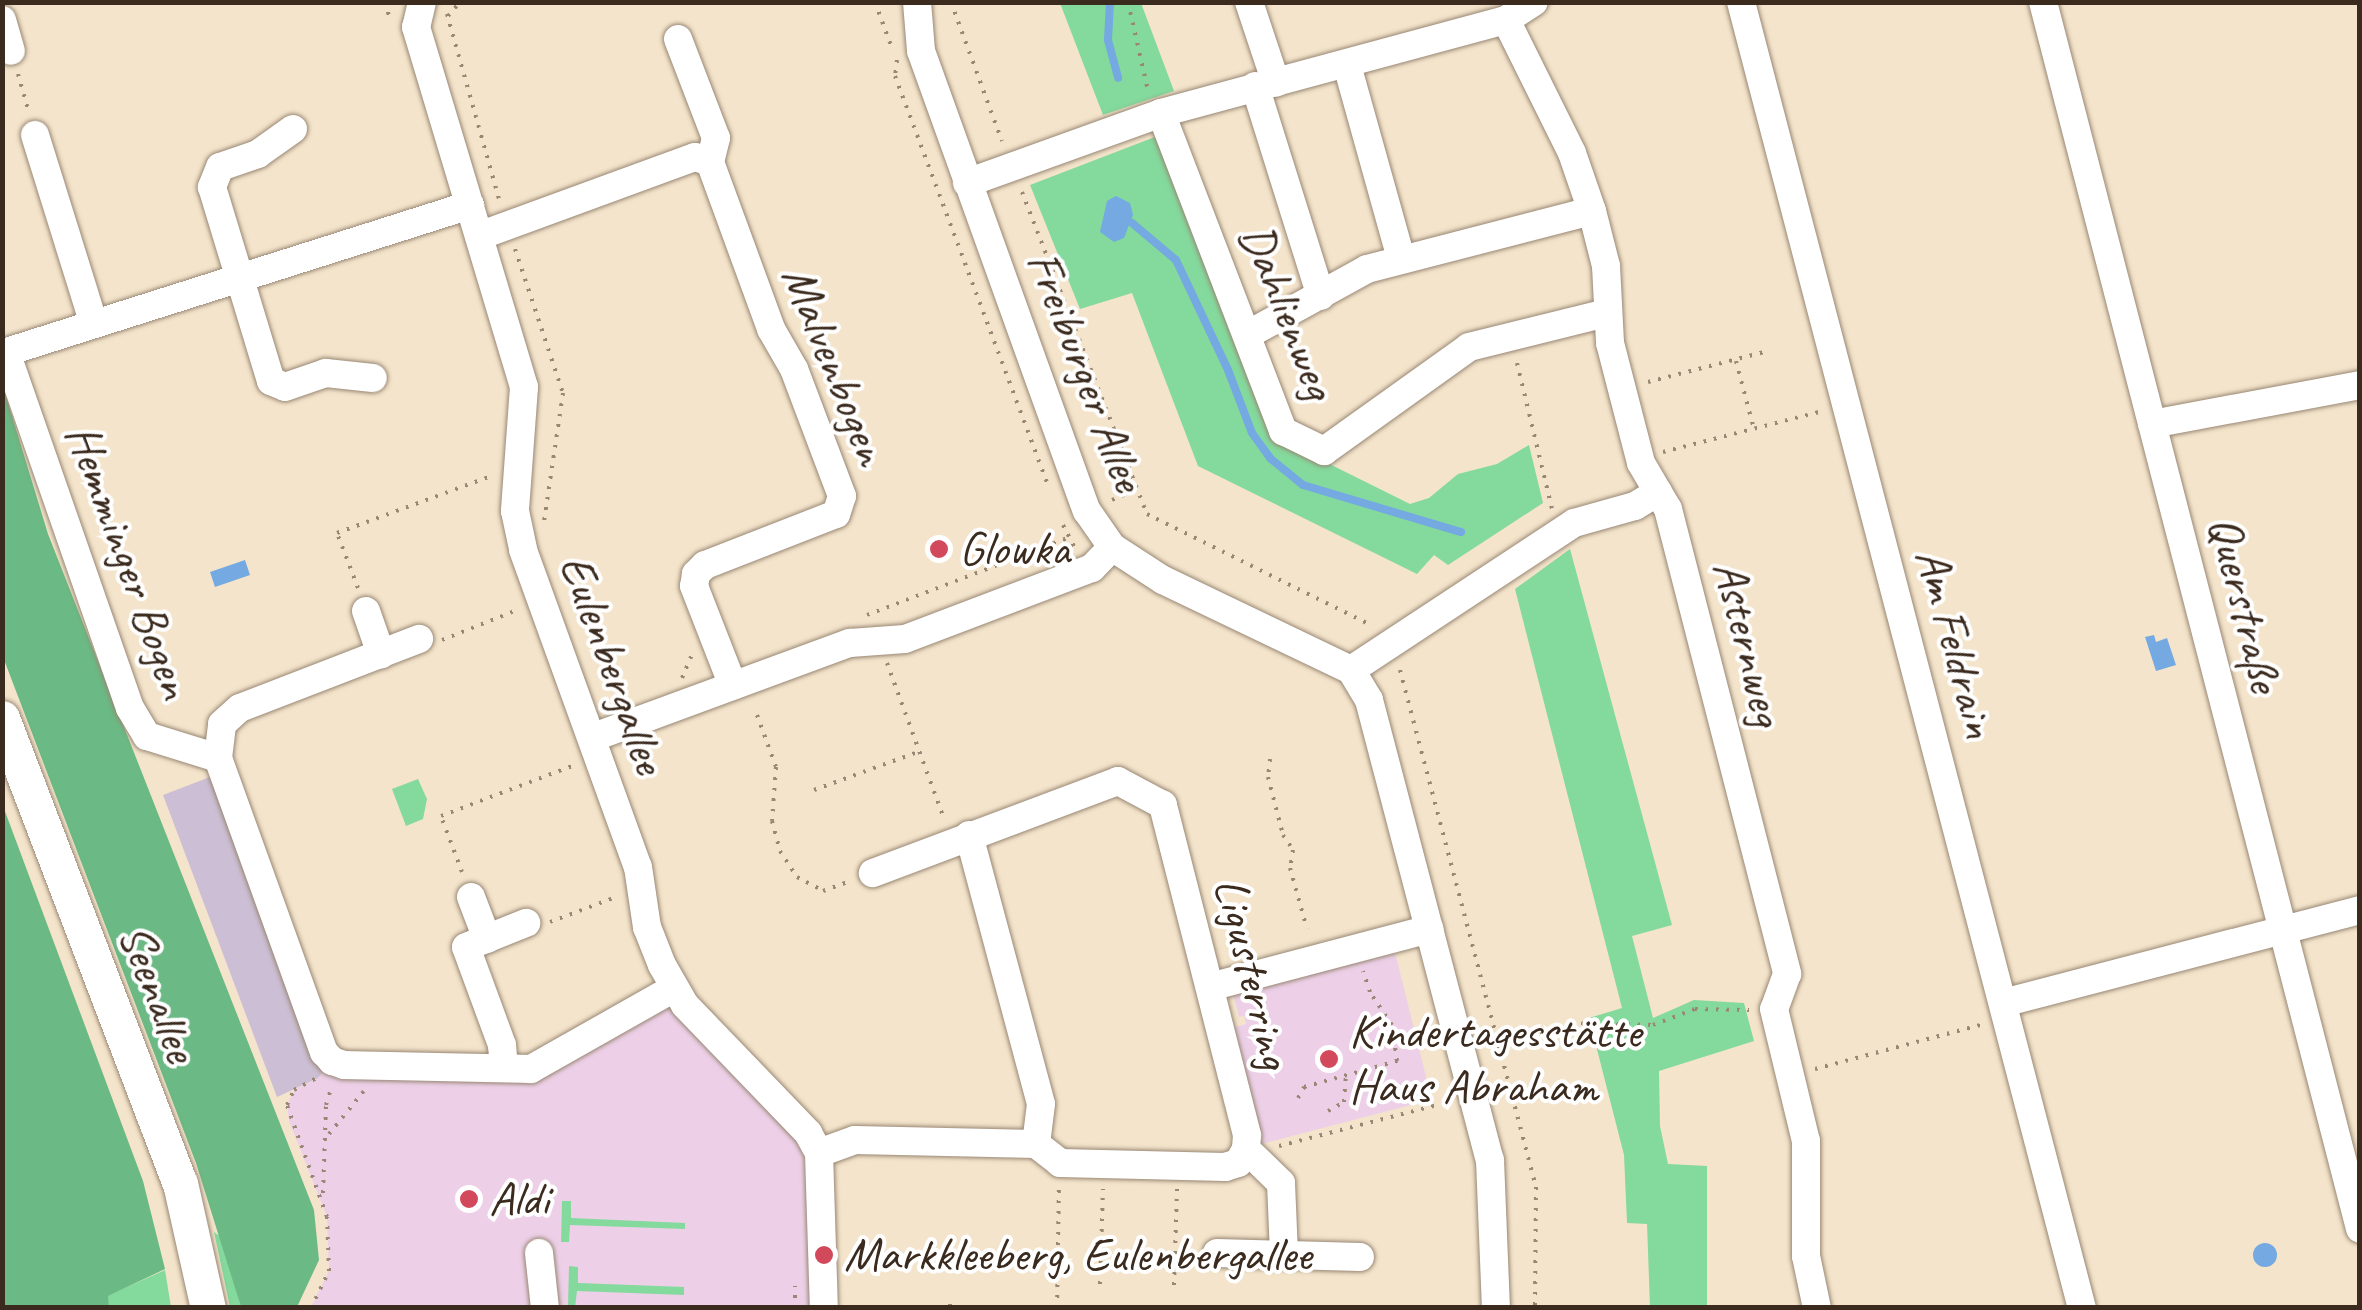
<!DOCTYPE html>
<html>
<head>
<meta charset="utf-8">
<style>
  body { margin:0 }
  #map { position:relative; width:2362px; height:1310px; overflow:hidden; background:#f4e4cb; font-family:Caveat,sans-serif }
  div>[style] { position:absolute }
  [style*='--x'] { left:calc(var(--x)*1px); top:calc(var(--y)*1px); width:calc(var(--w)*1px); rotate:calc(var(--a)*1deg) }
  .built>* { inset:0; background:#edd0e8 }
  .industrial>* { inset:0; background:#ccbed4 }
  .green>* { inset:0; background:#84d99d }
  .forest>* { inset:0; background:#6bb984 }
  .water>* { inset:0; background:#74a9e1 }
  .round { border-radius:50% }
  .stream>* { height:8px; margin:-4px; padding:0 4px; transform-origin:4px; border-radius:4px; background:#74a9e1 }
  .path>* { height:4px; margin-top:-2px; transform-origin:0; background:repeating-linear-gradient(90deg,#988774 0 2.5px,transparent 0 10.5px) }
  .roads { filter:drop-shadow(0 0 2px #988774) drop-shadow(0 0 2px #988774) }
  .minor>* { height:28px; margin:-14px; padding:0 14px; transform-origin:14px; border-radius:14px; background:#fff }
  .major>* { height:35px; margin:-17.5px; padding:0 17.5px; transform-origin:17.5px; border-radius:17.5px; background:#fff }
  .dots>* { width:28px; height:28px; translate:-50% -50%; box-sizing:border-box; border:5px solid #fff; border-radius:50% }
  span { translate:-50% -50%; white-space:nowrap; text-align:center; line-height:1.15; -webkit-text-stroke:8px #fff; paint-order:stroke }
  .street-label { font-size:48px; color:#3b2a1e }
  .poi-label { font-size:48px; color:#3b2a1e }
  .left { translate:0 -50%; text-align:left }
  .frame { position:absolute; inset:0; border:5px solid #3b2a1e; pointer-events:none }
</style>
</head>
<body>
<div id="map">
  <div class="built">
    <div style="clip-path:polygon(1390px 932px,1429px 1089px,1426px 1101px,1261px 1144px,1229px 1029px,1246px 1024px,1244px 1016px,1239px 1017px,1229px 977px)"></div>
    <div style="clip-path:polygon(674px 988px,808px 1133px,824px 1307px,311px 1307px,329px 1271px,327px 1217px,289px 1121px,287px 1105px,294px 1090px,318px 1078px,332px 1061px,531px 1069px)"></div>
  </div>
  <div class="industrial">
    <div style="clip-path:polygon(223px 772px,332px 1061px,318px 1078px,277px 1097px,163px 795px)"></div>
  </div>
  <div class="green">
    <div style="clip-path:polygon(1060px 3px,1141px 3px,1174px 91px,1103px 115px)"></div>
    <div style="clip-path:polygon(1160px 135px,1273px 436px,1410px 504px,1429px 498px,1458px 474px,1497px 464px,1529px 445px,1543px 503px,1448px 565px,1434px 555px,1417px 574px,1198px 466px,1132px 293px,1080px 309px,1030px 185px)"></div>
    <div style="clip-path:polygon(1570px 549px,1672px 925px,1632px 936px,1653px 1018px,1694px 1000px,1744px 1003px,1754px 1041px,1659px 1071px,1660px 1126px,1668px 1164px,1707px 1166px,1707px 1307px,1650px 1307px,1647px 1224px,1627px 1223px,1624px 1155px,1589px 1018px,1622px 1008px,1515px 589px)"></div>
    <div style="clip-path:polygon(418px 779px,427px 799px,423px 819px,406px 826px,392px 789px)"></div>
    <div style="clip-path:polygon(562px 1201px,571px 1201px,571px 1218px,685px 1223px,685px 1229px,570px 1225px,569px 1242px,561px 1242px)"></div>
    <div style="clip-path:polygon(214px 1232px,221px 1237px,241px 1307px,230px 1307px)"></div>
    <div style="clip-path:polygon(569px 1266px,578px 1267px,578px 1283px,684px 1287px,684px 1295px,577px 1291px,575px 1307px,568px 1307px)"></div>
    <div style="clip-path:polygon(165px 1270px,171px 1307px,109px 1307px,107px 1296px)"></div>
  </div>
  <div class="forest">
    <div style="clip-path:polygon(2px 383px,48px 534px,314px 1210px,319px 1260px,297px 1307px,241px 1307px,196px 1163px,3px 657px)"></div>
    <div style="clip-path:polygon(3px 806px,143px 1181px,165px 1269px,108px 1296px,109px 1307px,3px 1307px)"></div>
  </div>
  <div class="water">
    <div style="clip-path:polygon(1116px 196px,1130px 203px,1133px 215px,1124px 238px,1114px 242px,1100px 232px,1107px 201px)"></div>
    <div style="clip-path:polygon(245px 560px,250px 575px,215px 587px,210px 572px)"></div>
    <div style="clip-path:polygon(2154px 635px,2156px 642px,2167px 638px,2176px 665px,2156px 671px,2145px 637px)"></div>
    <div class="round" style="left:2253px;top:1243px;width:24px;height:24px"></div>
  </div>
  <div class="stream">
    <div style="--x:1110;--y:2;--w:38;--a:93"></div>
    <div style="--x:1108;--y:40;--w:39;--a:75"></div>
    <div style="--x:1132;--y:223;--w:57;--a:40.1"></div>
    <div style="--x:1176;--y:260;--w:122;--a:64.7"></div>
    <div style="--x:1228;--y:370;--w:67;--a:69.1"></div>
    <div style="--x:1252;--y:433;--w:32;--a:54"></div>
    <div style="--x:1271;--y:459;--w:41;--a:39.1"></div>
    <div style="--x:1303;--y:485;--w:165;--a:16.6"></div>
  </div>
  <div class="path">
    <div style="--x:385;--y:2;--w:19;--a:74"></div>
    <div style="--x:875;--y:2;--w:52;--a:69.8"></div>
    <div style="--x:951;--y:2;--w:148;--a:69.9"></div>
    <div style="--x:1128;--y:2;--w:91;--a:77.3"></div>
    <div style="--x:447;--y:14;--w:195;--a:74.3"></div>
    <div style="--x:448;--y:16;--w:18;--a:-49"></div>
    <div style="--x:897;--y:60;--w:16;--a:97"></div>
    <div style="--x:895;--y:76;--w:434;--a:69.5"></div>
    <div style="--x:18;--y:74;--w:41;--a:74.2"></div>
    <div style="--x:1022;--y:192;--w:345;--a:68.8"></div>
    <div style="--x:1147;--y:514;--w:250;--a:26.4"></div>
    <div style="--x:515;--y:249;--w:152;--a:71.6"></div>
    <div style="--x:563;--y:393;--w:129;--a:98.4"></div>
    <div style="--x:1736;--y:361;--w:70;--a:75.2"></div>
    <div style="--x:1517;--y:363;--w:150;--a:76.5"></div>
    <div style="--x:1648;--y:382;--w:124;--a:-14.5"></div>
    <div style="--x:1663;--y:452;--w:165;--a:-14.4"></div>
    <div style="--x:1112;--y:500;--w:26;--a:-23"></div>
    <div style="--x:1063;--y:525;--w:25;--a:63"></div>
    <div style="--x:358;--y:588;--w:59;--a:-110.9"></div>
    <div style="--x:337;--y:533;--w:167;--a:-20.3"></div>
    <div style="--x:867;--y:615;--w:215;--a:-21"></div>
    <div style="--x:442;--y:640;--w:81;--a:-21.8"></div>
    <div style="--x:887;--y:663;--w:166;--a:69.9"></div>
    <div style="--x:1400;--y:670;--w:535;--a:75.26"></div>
    <div style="--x:1536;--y:1187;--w:121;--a:90.5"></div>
    <div style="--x:682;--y:678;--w:25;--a:-67"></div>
    <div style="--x:757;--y:715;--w:55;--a:69.9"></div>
    <div style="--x:776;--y:767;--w:54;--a:94.2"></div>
    <div style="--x:772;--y:821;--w:31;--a:75"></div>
    <div style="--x:780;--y:851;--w:31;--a:57"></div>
    <div style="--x:797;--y:877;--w:30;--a:28"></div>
    <div style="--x:823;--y:891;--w:30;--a:-20"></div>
    <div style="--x:1270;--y:759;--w:18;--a:96"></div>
    <div style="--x:1268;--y:777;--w:60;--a:75.5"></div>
    <div style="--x:1283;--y:835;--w:18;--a:56"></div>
    <div style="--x:1293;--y:850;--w:18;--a:99"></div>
    <div style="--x:1290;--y:868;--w:63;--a:74.4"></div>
    <div style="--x:814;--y:790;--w:111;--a:-20.1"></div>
    <div style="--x:462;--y:872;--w:60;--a:-110.6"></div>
    <div style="--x:441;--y:816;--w:140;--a:-20.9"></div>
    <div style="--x:550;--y:922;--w:71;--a:-20.7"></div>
    <div style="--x:1500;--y:1045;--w:88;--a:-14.5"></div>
    <div style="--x:1585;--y:1023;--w:68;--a:1.7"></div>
    <div style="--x:1653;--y:1025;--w:45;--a:-20.9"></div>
    <div style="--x:1695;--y:1009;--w:54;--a:1.1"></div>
    <div style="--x:1815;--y:1069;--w:171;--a:-14.9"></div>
    <div style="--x:1298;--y:1098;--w:13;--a:-61"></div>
    <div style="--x:1304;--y:1087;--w:97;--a:-15.6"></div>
    <div style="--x:1397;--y:1061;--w:36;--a:-98"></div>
    <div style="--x:1392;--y:1025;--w:40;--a:-124"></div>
    <div style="--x:1370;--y:992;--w:22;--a:-108"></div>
    <div style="--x:1328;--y:1111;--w:18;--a:-29"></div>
    <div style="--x:1344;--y:1102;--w:26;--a:-86"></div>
    <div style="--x:329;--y:1134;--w:55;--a:-50.9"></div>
    <div style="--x:1279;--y:1146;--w:176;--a:-14.5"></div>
    <div style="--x:323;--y:1193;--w:88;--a:-88"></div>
    <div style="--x:326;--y:1105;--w:17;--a:-73"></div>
    <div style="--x:1100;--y:1284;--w:95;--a:-88.2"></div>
    <div style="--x:1174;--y:1285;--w:96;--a:-88.2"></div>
    <div style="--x:950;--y:1304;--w:4;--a:90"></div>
    <div style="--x:311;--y:1308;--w:41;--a:-64.1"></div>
    <div style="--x:329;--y:1271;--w:54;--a:-92.1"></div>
    <div style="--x:327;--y:1217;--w:119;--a:-109.7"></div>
    <div style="--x:287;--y:1105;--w:17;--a:-65"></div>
    <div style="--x:294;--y:1090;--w:24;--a:-28"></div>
    <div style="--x:795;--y:1308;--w:22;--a:-90"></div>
    <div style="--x:1057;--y:1308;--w:121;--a:-89.1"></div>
  </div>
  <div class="roads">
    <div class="minor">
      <div style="--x:422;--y:2;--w:26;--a:103"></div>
      <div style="--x:416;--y:27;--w:376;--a:73.3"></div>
      <div style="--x:524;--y:387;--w:124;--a:94.2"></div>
      <div style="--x:515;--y:511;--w:40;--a:78"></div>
      <div style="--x:523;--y:550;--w:337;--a:70.1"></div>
      <div style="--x:638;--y:867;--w:61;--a:81.5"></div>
      <div style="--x:647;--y:927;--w:41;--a:68.5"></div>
      <div style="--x:662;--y:965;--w:46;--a:60.1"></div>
      <div style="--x:685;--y:1005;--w:178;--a:46.1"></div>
      <div style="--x:808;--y:1133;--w:23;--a:61"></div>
      <div style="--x:819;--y:1153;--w:155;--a:88.2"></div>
      <div style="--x:917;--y:2;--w:49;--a:85.3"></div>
      <div style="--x:921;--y:51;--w:489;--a:70.2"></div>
      <div style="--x:1087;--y:511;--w:44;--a:55.2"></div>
      <div style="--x:1112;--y:547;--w:61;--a:32.9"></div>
      <div style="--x:1163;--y:580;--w:208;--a:25.6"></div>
      <div style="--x:1351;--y:670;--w:35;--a:59"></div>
      <div style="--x:1369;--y:700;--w:476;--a:75.3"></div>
      <div style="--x:1490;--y:1160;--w:148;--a:87.7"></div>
      <div style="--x:1249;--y:2;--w:85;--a:71.6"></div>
      <div style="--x:1741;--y:2;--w:1350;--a:75.37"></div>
      <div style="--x:2043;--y:2;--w:1267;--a:75.51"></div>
      <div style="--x:2;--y:20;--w:32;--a:74"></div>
      <div style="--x:1506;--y:20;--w:148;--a:63.6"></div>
      <div style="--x:1572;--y:153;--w:61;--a:71"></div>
      <div style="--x:1592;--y:211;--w:57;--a:75.7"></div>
      <div style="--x:1606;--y:266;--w:77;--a:87"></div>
      <div style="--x:1610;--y:343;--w:124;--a:75.5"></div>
      <div style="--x:1641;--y:463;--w:53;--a:59.6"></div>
      <div style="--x:1668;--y:509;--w:480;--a:75.6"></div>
      <div style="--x:1787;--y:974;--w:37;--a:110"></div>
      <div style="--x:1774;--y:1009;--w:136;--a:76.4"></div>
      <div style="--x:1806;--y:1141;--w:115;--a:90"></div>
      <div style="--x:1806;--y:1256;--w:53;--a:78.1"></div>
      <div style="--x:678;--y:39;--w:106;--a:69"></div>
      <div style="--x:716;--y:138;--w:25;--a:104"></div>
      <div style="--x:1347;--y:65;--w:200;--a:74.4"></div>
      <div style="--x:1255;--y:86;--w:220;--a:72.6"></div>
      <div style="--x:1161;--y:113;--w:341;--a:69"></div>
      <div style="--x:1283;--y:431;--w:46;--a:26"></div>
      <div style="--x:1324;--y:451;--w:178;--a:-35.6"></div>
      <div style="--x:1469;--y:347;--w:141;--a:-13.9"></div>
      <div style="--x:293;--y:129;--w:43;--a:144.5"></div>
      <div style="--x:258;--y:154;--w:40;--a:161.1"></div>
      <div style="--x:220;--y:167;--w:22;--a:112"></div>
      <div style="--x:212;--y:187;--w:203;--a:73.1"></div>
      <div style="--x:271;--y:381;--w:15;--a:23"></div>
      <div style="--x:285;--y:387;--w:43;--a:-18.9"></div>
      <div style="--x:326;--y:373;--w:47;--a:6.1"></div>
      <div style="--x:35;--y:135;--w:195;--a:72.7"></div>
      <div style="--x:967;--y:183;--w:206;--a:-19.8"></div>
      <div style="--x:1161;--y:113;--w:357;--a:-15.1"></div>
      <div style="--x:1506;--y:20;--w:33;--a:-33"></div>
      <div style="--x:470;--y:205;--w:487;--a:162.4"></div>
      <div style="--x:6;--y:352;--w:377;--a:70.8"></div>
      <div style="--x:130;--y:708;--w:33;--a:59"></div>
      <div style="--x:147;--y:736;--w:74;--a:17.2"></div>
      <div style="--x:218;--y:758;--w:313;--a:70.2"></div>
      <div style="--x:324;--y:1052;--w:12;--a:48"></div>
      <div style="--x:332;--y:1061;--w:13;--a:18"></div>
      <div style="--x:344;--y:1065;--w:187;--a:1.2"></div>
      <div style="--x:531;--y:1069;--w:164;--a:-29.5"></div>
      <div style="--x:479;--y:236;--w:230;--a:-20.1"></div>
      <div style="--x:695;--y:157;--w:16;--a:18"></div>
      <div style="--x:710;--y:162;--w:178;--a:69.9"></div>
      <div style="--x:771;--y:329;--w:46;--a:60.1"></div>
      <div style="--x:794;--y:369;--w:136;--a:69.3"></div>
      <div style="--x:842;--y:496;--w:19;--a:108"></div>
      <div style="--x:836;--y:514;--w:141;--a:158.7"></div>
      <div style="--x:705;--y:565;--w:13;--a:135"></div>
      <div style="--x:696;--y:574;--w:12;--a:99"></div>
      <div style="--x:694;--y:586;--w:107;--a:68.7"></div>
      <div style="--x:1247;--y:335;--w:137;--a:-28.8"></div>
      <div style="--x:1367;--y:269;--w:232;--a:-14.5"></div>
      <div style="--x:2152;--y:424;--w:212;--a:-10.6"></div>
      <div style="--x:366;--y:611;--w:46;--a:70.8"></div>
      <div style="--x:1351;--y:670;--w:267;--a:-33.4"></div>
      <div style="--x:1574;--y:523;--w:63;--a:-15.6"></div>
      <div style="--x:1635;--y:506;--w:27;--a:-31"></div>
      <div style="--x:594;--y:737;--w:273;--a:-20.2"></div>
      <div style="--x:850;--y:643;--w:55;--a:-4.2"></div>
      <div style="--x:905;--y:639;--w:200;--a:-20.8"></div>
      <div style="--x:1092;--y:568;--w:29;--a:-46"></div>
      <div style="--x:218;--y:758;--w:34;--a:-83"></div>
      <div style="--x:222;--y:724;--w:24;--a:-42"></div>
      <div style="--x:240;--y:708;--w:192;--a:-21.1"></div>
      <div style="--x:969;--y:835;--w:278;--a:75"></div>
      <div style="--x:1041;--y:1104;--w:40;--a:97.1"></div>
      <div style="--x:471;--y:897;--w:45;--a:69.1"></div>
      <div style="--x:1210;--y:987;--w:227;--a:-14.8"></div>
      <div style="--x:2003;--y:1003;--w:369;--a:-14.6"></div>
      <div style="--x:504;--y:1068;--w:23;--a:-95"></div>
      <div style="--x:502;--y:1045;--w:104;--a:-110.2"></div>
      <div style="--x:466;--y:947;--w:65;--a:-21.8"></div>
      <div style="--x:1246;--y:1149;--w:49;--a:44.2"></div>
      <div style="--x:1281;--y:1183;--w:72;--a:87.6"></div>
      <div style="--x:819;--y:1153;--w:38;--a:-20"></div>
      <div style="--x:855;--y:1140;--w:181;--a:1.3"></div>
      <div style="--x:1036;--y:1144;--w:31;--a:38"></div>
      <div style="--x:1060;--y:1163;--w:165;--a:1.4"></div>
      <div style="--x:1225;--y:1167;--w:14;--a:-17"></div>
      <div style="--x:1238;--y:1163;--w:16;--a:-60"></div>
      <div style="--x:1246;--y:1149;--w:14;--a:-86"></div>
      <div style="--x:1247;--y:1135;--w:341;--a:-104.3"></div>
      <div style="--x:1163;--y:805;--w:51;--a:-151.9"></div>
      <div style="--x:1118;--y:781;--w:262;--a:159.4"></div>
      <div style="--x:539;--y:1253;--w:55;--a:83.8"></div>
      <div style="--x:1217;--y:1253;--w:143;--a:1.6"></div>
    </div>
    <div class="major">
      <div style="--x:2;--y:718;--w:498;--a:69.1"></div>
      <div style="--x:180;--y:1183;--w:128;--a:77.4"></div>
    </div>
  </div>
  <div class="dots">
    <div style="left:939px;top:549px;background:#d1495b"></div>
    <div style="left:1329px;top:1059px;background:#d1495b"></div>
    <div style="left:469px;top:1199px;background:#d1495b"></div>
    <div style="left:824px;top:1255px;background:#d1495b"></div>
  </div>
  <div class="street-label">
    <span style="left:1288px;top:311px;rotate:68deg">Dahlienweg</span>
    <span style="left:835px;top:365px;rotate:68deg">Malvenbogen</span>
    <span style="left:1086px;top:371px;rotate:69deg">Freiburger Allee</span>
    <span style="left:129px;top:561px;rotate:70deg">Hemminger Bogen</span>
    <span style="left:2245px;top:604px;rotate:76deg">Querstraße</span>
    <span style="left:1749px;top:643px;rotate:76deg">Asternweg</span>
    <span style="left:1956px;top:643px;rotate:75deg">Am Feldrain</span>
    <span style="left:613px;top:664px;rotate:70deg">Eulenbergallee</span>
    <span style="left:1253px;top:973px;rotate:76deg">Ligusterring</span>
    <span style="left:158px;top:993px;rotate:69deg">Seenallee</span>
  </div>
  <div class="poi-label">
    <span class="left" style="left:959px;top:549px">Glowka</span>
    <span class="left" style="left:1349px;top:1059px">Kindertagesstätte<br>Haus Abraham</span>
    <span class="left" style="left:489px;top:1199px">Aldi</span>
    <span class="left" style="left:844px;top:1255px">Markkleeberg, Eulenbergallee</span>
  </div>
  <div class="frame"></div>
</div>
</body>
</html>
